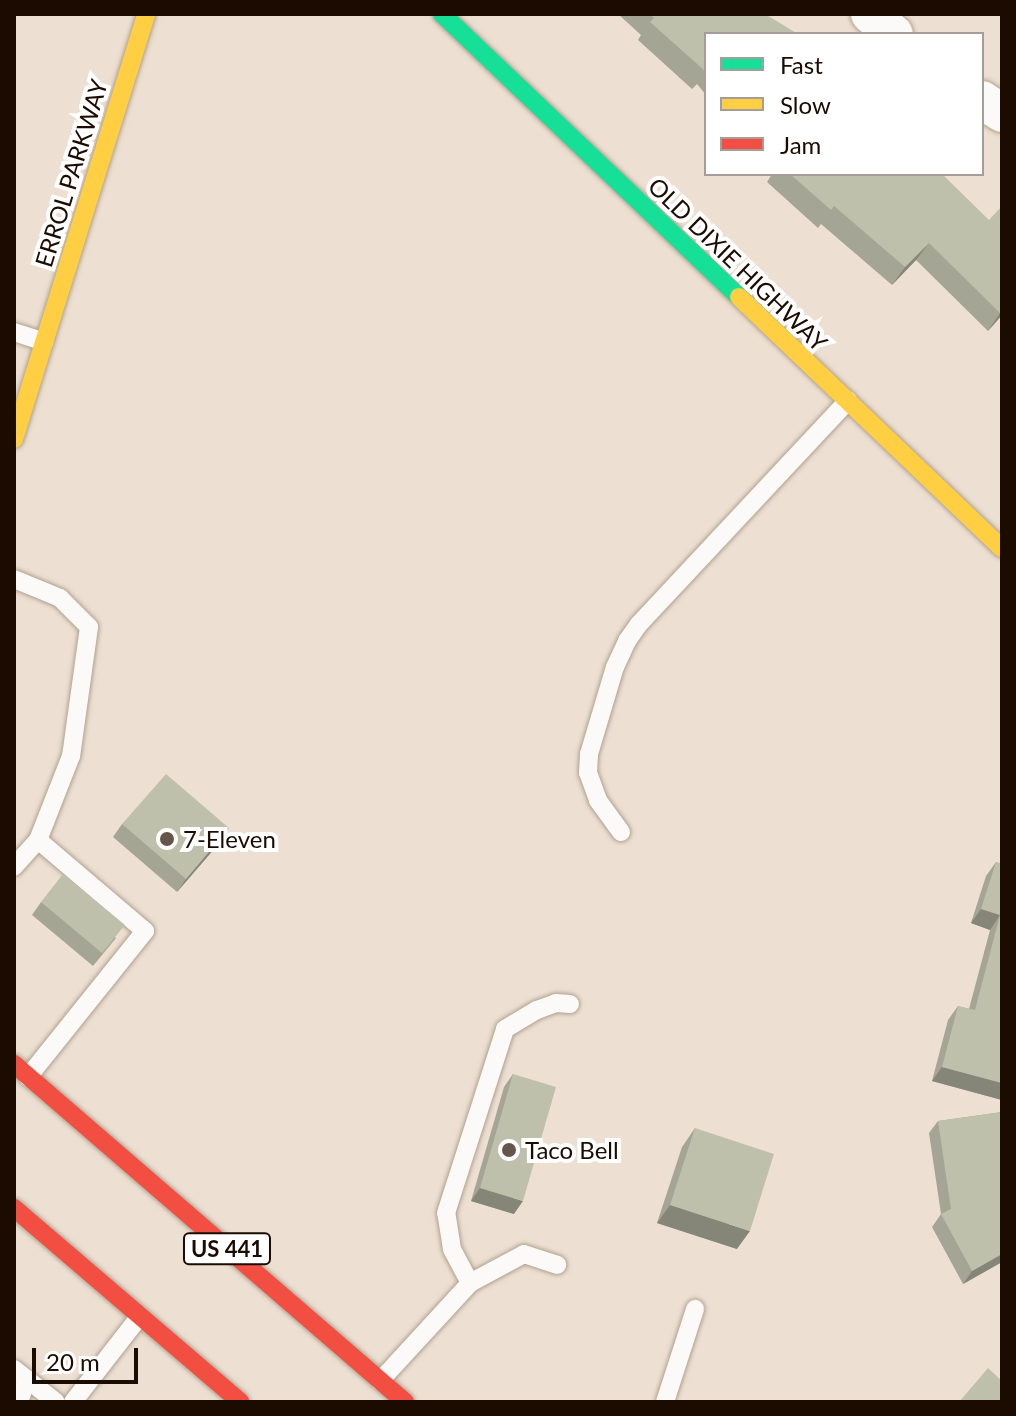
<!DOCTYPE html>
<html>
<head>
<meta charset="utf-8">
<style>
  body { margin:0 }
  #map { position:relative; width:1016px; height:1416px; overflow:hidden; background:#ede0d3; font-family:Lato,sans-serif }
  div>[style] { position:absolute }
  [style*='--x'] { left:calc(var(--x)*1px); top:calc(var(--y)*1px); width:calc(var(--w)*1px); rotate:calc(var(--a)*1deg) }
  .roads { filter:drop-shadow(0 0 2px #b1a18e) drop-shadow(0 0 2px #b1a18e) }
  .lane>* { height:18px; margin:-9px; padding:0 9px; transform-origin:9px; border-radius:9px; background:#fcfaf8 }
  .street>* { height:38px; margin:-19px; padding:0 19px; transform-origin:19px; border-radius:19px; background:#fcfaf8 }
  .fast>* { height:18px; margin:-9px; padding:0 9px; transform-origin:9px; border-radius:9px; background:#16e098 }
  .slow>* { height:18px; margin:-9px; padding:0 9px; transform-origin:9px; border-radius:9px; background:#ffcf43 }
  .jam>* { height:18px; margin:-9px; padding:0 9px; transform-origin:9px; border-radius:9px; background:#f24e42 }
  .wall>* { inset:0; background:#a4a594 }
  .shaded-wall>* { inset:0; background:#868678 }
  .building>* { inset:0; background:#bfc0ac }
  .dots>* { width:22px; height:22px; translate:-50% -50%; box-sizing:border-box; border:4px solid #fff; border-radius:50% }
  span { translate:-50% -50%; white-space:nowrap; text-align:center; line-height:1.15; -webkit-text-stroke:8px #fff; paint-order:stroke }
  .shield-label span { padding:2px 6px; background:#fff; border:2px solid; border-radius:6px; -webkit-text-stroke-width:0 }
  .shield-label { font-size:22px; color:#1b0b00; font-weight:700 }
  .street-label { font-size:24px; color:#1b0b00 }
  .poi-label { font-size:24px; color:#1b0b00 }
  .left { translate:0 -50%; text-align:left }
  .frame { position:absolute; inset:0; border:16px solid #1b0b00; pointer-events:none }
  .legend { position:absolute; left:704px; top:32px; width:280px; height:144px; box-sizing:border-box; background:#fff; border:2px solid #a49d99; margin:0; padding:10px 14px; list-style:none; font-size:24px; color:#1b0b00 }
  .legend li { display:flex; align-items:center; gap:16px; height:40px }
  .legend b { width:40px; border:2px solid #a49d99 }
  .scale { position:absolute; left:32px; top:1348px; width:106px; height:36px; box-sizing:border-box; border:4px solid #1b0b00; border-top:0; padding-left:10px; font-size:24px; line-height:28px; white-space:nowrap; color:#1b0b00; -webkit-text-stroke:6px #fff; paint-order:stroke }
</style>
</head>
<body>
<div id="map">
  <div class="roads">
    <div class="lane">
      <div style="--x:14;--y:332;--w:32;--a:18"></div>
      <div style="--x:14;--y:579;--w:50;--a:22.4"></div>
      <div style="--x:60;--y:598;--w:41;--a:45"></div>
      <div style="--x:89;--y:627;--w:130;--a:97.9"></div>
      <div style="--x:71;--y:756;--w:90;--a:111.4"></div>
      <div style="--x:38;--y:840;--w:36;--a:132"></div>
      <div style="--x:621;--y:832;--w:39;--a:-126"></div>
      <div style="--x:598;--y:800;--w:29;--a:-110"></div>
      <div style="--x:588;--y:773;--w:19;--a:-87"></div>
      <div style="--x:589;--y:754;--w:91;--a:-73.4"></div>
      <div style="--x:615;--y:667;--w:29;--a:-65"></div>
      <div style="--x:627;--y:641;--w:21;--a:-55"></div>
      <div style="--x:639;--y:624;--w:306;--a:-46.9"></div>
      <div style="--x:28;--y:1077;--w:187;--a:-51.3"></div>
      <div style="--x:145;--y:931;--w:140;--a:-139.6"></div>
      <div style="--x:470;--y:1283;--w:38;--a:-118"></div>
      <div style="--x:452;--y:1249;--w:36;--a:-99"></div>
      <div style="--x:446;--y:1213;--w:193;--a:-72.2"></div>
      <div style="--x:505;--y:1029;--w:37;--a:-31"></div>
      <div style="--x:537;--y:1010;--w:20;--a:-20"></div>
      <div style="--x:556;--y:1003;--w:14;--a:4"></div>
      <div style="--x:14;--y:1369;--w:53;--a:38.2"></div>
      <div style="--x:380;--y:1381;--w:133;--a:-47.4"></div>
      <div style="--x:470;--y:1283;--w:61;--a:-28.2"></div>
      <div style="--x:524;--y:1254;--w:35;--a:18"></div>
      <div style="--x:19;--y:1402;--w:24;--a:-71"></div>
      <div style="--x:73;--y:1402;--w:109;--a:-52.1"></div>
      <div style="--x:665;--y:1402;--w:98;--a:-72.1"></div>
    </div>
    <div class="street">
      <div style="--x:870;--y:14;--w:31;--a:40"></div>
      <div style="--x:982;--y:100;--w:24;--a:33"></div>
    </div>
    <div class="fast">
      <div style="--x:442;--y:14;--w:410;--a:43.6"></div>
    </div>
    <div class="slow">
      <div style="--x:739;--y:297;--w:364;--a:43.7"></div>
      <div style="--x:14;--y:439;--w:445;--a:-72.7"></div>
    </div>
    <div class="jam">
      <div style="--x:14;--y:1064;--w:517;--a:40.84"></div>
      <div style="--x:14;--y:1208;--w:298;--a:40.6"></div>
    </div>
  </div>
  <div class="wall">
    <div style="clip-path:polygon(618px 14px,765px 14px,706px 34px,706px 95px,697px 84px,692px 89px,638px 40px,641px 35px)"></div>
    <div style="clip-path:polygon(772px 174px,943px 174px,1002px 315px,988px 331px,916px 260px,892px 285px,821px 224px,818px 228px,767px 182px)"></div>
    <div style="clip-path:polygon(122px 824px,221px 841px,177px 892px,113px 837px)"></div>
    <div style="clip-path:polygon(996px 862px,1002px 864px,1002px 1100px,932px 1081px,948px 1020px,958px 1006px,969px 1009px,990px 930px,971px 923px,986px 876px)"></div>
    <div style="clip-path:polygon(41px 902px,116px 938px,93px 966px,32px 915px)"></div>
    <div style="clip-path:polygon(513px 1074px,514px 1214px,471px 1201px,504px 1087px)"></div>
    <div style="clip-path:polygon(1002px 1112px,1002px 1262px,963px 1284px,932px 1227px,941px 1214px,929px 1133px,938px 1121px)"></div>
    <div style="clip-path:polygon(695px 1128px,737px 1249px,657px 1223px,682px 1147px)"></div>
  </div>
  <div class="shaded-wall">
    <div style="clip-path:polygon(929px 243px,916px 260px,892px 285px,905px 267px)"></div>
    <div style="clip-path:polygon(1002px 311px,1002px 315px,988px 331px,1000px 313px)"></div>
    <div style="clip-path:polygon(229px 828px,221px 841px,177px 892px,186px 879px)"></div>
    <div style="clip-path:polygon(981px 909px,1000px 915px,990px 930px,971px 923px)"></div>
    <div style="clip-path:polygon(942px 1067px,1002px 1083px,1002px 1100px,932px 1081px)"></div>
    <div style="clip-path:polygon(480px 1188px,523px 1201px,514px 1214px,471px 1201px)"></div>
    <div style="clip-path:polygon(670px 1205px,750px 1231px,737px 1249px,657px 1223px)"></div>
    <div style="clip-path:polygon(1002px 1254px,1002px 1262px,963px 1284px,972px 1271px)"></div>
  </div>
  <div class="building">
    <div style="clip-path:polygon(650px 14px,765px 14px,798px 34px,706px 34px,706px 70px,705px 71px,650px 22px,654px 18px)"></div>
    <div style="clip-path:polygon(790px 174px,942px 174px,989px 220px,1002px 206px,1002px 311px,1000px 313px,929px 243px,905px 267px,834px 206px,831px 210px)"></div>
    <div style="clip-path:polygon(166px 774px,229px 828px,186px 879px,122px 824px)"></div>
    <div style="clip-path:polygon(996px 862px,1002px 864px,1002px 1083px,942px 1067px,958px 1006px,975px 1010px,1000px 915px,981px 909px)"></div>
    <div style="clip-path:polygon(63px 874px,125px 925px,102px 953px,41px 902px)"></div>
    <div style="clip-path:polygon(513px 1074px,556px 1087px,523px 1201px,480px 1188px)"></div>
    <div style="clip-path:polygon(1002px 1112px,1002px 1254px,972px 1271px,941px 1214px,951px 1209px,938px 1121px)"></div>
    <div style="clip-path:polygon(695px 1128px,774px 1154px,750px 1231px,670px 1205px)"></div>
    <div style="clip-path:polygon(988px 1368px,1002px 1381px,1002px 1402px,959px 1402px)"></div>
  </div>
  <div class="dots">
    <div style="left:167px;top:839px;background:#64564a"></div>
    <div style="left:509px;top:1150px;background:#64564a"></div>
  </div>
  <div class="shield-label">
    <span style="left:227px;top:1249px">US 441</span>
  </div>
  <div class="street-label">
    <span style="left:71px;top:173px;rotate:-73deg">ERROL PARKWAY</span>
    <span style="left:738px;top:264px;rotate:44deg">OLD DIXIE HIGHWAY</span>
  </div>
  <div class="poi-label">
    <span class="left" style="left:183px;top:839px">7-Eleven</span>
    <span class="left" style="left:525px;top:1150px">Taco Bell</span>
  </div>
  <div class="frame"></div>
  <ul class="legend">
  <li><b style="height:10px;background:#16e098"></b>Fast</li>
  <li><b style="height:10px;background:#ffcf43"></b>Slow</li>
  <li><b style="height:10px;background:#f24e42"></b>Jam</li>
  </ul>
  <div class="scale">20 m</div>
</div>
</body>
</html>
